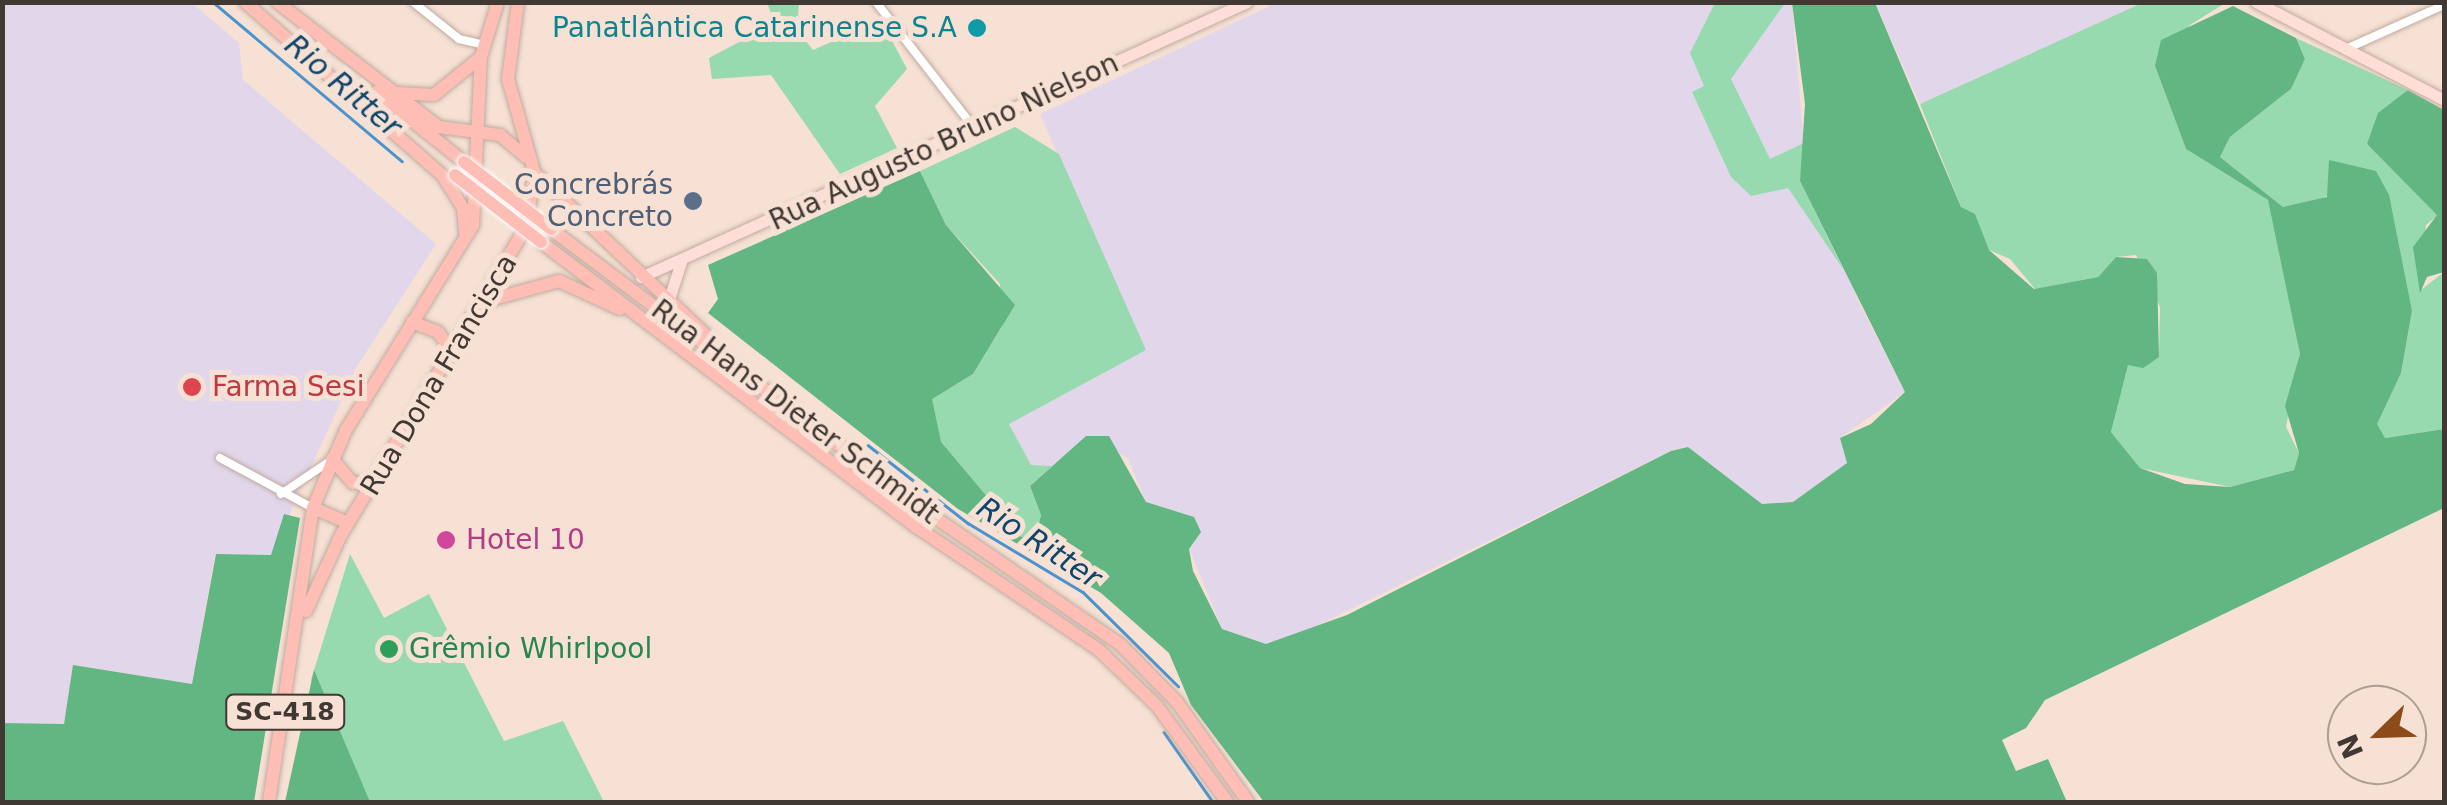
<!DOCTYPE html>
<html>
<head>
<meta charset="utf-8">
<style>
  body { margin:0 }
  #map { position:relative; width:2447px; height:805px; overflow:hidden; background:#f6e1d4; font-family:"DejaVu Sans",sans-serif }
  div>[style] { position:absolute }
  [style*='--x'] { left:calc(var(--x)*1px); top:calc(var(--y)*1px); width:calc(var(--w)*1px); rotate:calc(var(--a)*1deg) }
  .industrial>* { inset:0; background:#e2d6eb }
  .green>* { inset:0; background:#98daaf }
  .forest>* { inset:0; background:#61b682 }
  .stream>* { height:2.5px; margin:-1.25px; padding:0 1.25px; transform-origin:1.25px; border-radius:1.25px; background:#4b93cd }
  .roads { filter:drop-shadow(0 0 2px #bfab9f) drop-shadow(0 0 2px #bfab9f) }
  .minor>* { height:8px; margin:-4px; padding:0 4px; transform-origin:4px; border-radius:4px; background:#fff }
  .secondary>* { height:11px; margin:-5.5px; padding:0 5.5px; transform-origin:5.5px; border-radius:5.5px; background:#ffdeda }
  .primary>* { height:12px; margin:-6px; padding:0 6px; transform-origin:6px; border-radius:6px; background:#ffbeb5 }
  .bridges { filter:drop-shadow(0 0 2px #fff) drop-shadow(0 0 2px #fff) }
  .primary-bridge>* { height:12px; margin:-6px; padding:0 6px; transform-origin:6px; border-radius:6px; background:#ffbeb5 }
  .dots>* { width:28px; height:28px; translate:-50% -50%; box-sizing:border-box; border:5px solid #f6e1d4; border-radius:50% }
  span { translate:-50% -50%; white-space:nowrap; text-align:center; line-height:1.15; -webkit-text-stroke:10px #f6e1d4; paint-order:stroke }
  .shield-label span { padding:2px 8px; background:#f6e1d4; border:2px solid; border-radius:8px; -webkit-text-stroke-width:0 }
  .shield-label { font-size:25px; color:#403833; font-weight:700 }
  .culture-label { font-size:28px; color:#0d838f }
  .right { translate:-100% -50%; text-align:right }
  .street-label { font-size:28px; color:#403833 }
  .service-label { font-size:28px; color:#4e5e75 }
  .health-label { font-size:28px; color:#be3a42 }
  .left { translate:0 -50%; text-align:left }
  .hotel-label { font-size:28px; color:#b23c85 }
  .leisure-label { font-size:28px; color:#27864d }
  .water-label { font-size:30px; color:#0e456c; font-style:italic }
  .frame { position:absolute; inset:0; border:5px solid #403833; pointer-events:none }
  .north { position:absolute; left:2327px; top:685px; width:100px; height:100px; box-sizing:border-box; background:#f6e1d4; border:2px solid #ad9d94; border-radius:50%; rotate:247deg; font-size:28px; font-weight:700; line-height:40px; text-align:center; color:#403833 }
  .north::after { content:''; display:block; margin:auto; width:35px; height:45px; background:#8d4b19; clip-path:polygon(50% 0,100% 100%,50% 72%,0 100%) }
</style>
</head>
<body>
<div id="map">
  <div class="industrial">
    <div style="clip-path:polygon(1278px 2px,1792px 3px,1805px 157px,1858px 301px,1905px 392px,1840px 438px,1847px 463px,1793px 502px,1762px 504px,1688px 447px,1671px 451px,1290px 639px,1266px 644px,1222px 629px,1189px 548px,1146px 502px,1128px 458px,1086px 436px,1052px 466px,1031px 465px,1009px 424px,1145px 350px,1040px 114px)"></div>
    <div style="clip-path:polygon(3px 3px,192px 3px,239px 43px,243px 80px,436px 244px,356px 368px,271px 555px,215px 555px,192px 684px,74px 665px,64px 724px,3px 723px)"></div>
    <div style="clip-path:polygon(1875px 3px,2142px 3px,1920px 104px)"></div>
  </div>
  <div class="green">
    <div style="clip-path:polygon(2227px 2px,2190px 25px,2155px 66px,2186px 149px,2268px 200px,2286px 259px,2300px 354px,2286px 427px,2299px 453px,2294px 470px,2230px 487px,2140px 468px,2111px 432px,2128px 364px,2159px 356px,2160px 307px,2136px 255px,2116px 257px,2098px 277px,2035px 289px,2010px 259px,1989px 250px,1961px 207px,1920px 104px,2142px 3px)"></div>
    <div style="clip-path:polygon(767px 3px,799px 3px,797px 30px,813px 50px,881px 20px,907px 69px,875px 106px,897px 148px,840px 174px,771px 75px,712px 79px,709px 58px,775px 23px)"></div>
    <div style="clip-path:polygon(1715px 3px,1785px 3px,1731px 79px,1770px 159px,1804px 143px,1800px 181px,1843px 269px,1788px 188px,1751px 196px,1731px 177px,1692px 92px,1704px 86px,1690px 53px)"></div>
    <div style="clip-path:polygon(2296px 38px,2408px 90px,2367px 144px,2438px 215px,2426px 225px,2421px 290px,2444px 272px,2444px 429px,2384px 438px,2375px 421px,2401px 373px,2412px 311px,2376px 171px,2311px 204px,2283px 207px,2220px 157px,2230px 137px,2291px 89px,2305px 59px)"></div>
    <div style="clip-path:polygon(1015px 127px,1059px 154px,1146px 350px,1009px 424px,1031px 465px,1052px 466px,1030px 486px,1041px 515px,1036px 535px,1021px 537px,940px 442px,931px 399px,973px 374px,1002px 327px,1000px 284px,946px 225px,920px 171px)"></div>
    <div style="clip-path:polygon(350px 554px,384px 618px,429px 594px,504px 741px,563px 721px,604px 802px,368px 802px,311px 680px)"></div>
  </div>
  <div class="forest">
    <div style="clip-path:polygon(1792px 3px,1875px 3px,1961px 207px,1975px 214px,1989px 250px,2034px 289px,2098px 277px,2116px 257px,2147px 259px,2157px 273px,2159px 357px,2143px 368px,2128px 365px,2111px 432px,2140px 468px,2185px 484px,2230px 487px,2294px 470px,2299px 453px,2285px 406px,2300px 354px,2268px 200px,2186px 149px,2155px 66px,2161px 40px,2233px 6px,2296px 38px,2305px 59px,2291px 89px,2230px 137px,2220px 157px,2283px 207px,2327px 197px,2329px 160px,2376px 171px,2389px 195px,2412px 311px,2401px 373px,2377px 424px,2385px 438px,2444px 429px,2444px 508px,2045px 700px,2026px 728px,2002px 740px,2016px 771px,2048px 759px,2067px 802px,1264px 802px,1191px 705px,1169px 653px,1101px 593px,958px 509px,708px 313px,718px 299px,708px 265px,920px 171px,946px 225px,1015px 305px,973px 374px,932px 399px,941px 442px,1021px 537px,1036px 535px,1041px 515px,1030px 486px,1086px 436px,1109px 436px,1146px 502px,1194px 517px,1201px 532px,1189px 549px,1193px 571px,1222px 629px,1266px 644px,1347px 615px,1671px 451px,1688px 447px,1762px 504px,1793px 502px,1847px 463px,1840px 438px,1871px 424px,1905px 392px,1800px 181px,1805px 104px)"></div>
    <div style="clip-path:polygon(2408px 90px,2444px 110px,2444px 272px,2427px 277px,2420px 293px,2413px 247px,2437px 215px,2367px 144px,2378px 113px)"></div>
    <div style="clip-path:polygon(284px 514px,300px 518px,254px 802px,3px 802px,3px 723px,64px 724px,73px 665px,192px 684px,216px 554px,271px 555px)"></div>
    <div style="clip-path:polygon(314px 670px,370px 802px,285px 802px)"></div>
  </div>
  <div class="stream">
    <div style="--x:213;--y:2;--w:247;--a:40.1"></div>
    <div style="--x:868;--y:445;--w:127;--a:38"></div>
    <div style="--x:968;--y:523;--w:134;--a:31"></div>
    <div style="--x:1083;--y:592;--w:134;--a:44.7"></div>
    <div style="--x:1164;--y:732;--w:85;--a:55"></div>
  </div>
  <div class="roads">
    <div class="minor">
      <div style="--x:413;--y:2;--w:59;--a:38.8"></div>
      <div style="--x:459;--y:39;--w:26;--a:13"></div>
      <div style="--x:876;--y:2;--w:160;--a:52.1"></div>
      <div style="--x:2346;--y:49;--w:107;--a:-24.2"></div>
      <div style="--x:220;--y:458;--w:106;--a:28.3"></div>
      <div style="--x:281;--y:494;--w:59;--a:-34"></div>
    </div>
    <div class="secondary">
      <div style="--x:2256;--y:2;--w:212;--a:27.5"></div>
      <div style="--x:641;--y:277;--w:665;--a:-24.41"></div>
      <div style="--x:668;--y:302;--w:42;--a:-72"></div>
    </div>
    <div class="primary">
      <div style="--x:245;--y:2;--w:264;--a:41.3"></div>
      <div style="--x:443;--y:176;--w:38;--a:58"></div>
      <div style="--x:463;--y:208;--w:25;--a:85"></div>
      <div style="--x:277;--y:2;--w:205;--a:37.7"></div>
      <div style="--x:439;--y:127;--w:62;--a:7.5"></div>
      <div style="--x:500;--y:135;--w:34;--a:40"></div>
      <div style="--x:376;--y:92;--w:112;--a:38.5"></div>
      <div style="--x:397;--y:93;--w:37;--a:3"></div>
      <div style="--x:434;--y:95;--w:60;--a:-39"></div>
      <div style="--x:535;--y:173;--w:245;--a:43.5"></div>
      <div style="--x:551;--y:229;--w:474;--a:36.9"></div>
      <div style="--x:930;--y:514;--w:230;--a:34.4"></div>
      <div style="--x:1120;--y:644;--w:81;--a:45.5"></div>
      <div style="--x:1177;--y:702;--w:123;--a:54.6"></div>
      <div style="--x:541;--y:242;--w:473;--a:37.2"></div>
      <div style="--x:918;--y:528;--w:218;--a:34"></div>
      <div style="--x:1099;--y:650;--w:81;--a:44"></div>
      <div style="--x:1157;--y:706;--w:119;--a:53.9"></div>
      <div style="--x:490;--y:300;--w:72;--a:-15.4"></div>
      <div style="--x:559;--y:281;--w:67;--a:24.7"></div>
      <div style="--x:412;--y:322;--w:28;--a:21"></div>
      <div style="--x:438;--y:332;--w:28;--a:55"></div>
      <div style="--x:332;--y:459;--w:32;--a:49"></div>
      <div style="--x:353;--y:483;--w:21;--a:0"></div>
      <div style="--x:313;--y:508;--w:38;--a:23"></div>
      <div style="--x:306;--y:611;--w:84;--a:-65.3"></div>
      <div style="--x:341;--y:535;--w:361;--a:-59"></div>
      <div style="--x:527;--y:226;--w:55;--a:-82.7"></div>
      <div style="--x:534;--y:171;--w:96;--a:-105.8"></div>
      <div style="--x:508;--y:79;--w:78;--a:-82.6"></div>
      <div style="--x:269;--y:802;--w:297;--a:-81.5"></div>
      <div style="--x:313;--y:508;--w:85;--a:-67.1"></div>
      <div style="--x:346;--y:430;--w:241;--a:-58.2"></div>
      <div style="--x:473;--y:225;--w:168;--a:-87.3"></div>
      <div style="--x:481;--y:57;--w:58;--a:-72.8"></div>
    </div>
  </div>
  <div class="bridges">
    <div class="primary-bridge">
      <div style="--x:464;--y:162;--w:110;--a:37.6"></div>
      <div style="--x:455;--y:175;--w:109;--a:37.9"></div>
    </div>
  </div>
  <div class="dots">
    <div style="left:977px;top:28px;background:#0f9aa8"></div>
    <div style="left:693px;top:201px;background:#5c6f8a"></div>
    <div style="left:192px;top:387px;background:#e0444e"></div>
    <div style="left:446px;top:540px;background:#d1479c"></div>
    <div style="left:389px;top:649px;background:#2e9e5b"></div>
  </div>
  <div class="shield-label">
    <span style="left:285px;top:712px">SC-418</span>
  </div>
  <div class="culture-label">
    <span class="right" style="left:957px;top:28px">Panatlântica Catarinense S.A</span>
  </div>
  <div class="street-label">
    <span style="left:944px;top:142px;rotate:-25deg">Rua Augusto Bruno Nielson</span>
    <span style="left:439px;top:375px;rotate:-59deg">Rua Dona Francisca</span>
    <span style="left:795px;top:412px;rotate:37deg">Rua Hans Dieter Schmidt</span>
  </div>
  <div class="service-label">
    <span class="right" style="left:673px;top:201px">Concrebrás<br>Concreto</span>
  </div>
  <div class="health-label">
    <span class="left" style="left:212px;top:387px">Farma Sesi</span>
  </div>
  <div class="hotel-label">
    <span class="left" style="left:466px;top:540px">Hotel 10</span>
  </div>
  <div class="leisure-label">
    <span class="left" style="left:409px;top:649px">Grêmio Whirlpool</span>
  </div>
  <div class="water-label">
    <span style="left:343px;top:86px;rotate:40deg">Rio Ritter</span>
    <span style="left:1039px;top:543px;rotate:33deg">Rio Ritter</span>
  </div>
  <div class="frame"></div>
  <div class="north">N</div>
</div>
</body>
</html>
